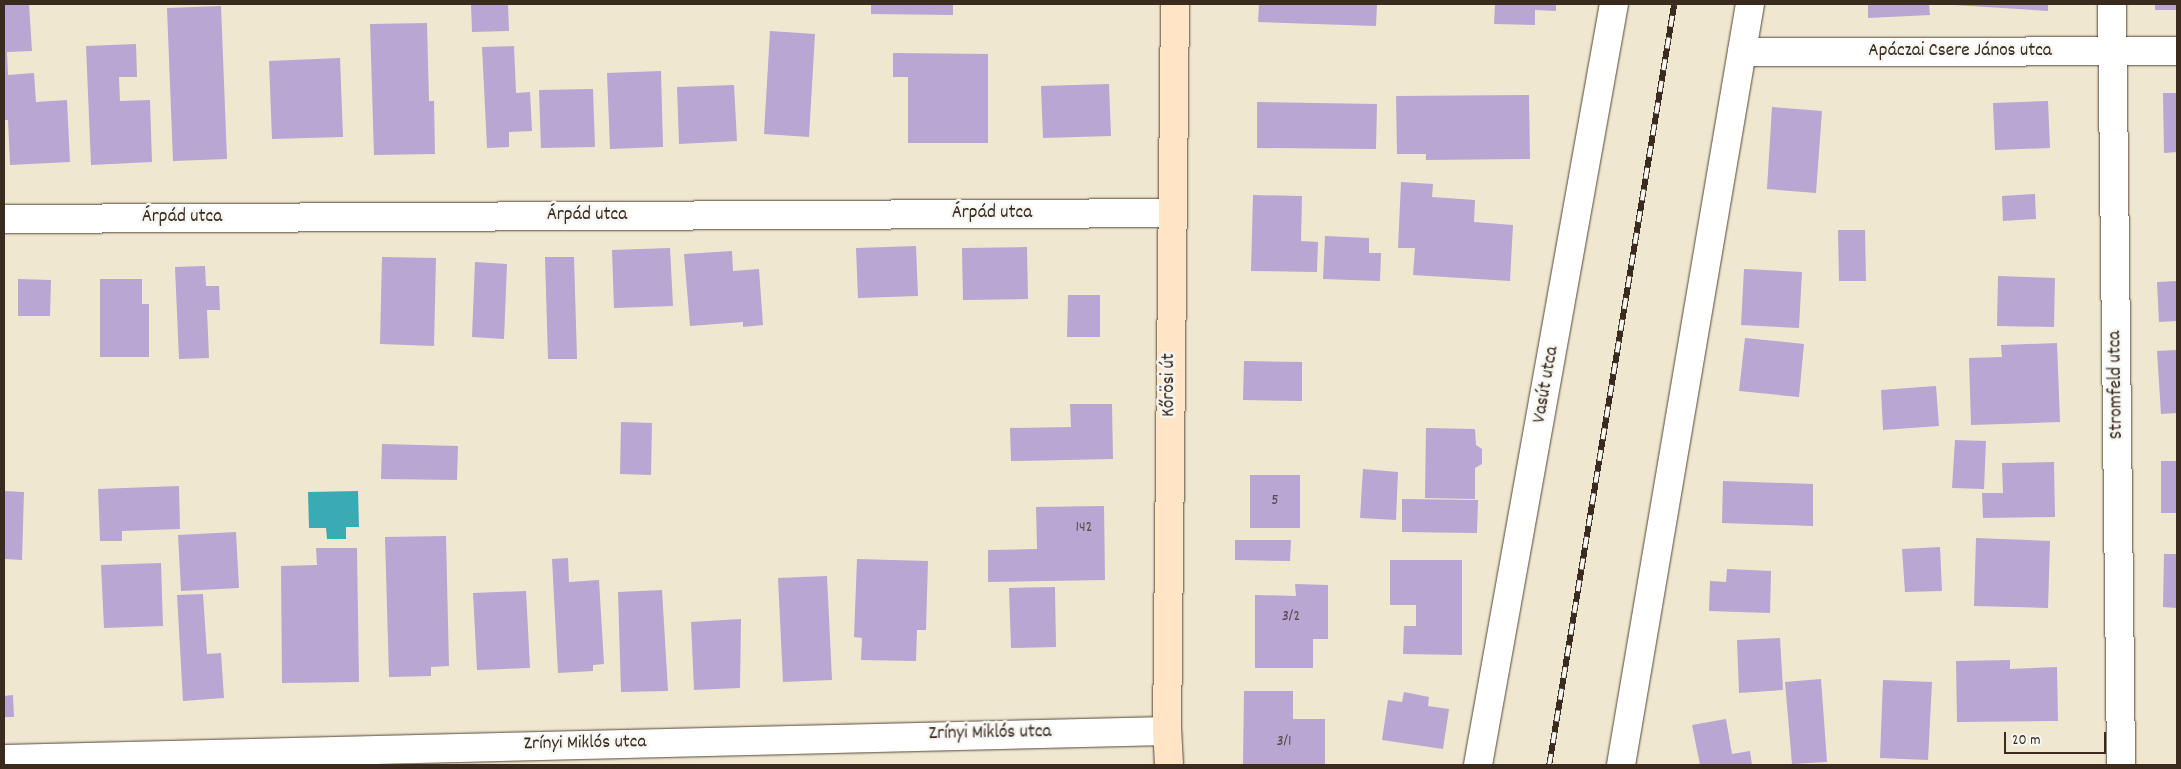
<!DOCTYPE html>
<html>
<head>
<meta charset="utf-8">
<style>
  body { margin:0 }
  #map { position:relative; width:2181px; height:769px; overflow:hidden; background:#f0e7d0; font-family:Dekko,sans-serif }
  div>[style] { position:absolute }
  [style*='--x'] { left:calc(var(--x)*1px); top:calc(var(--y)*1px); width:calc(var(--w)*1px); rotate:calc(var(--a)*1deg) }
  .water>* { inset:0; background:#3aabb5 }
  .building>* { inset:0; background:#b9a6d3 }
  .roads { filter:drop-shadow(0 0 1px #564639) drop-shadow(0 0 1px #564639) }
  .minor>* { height:28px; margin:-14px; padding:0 14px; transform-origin:14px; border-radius:14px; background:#fff }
  .secondary>* { height:28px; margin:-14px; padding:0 14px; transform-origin:14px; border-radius:14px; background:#ffe4c6 }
  .rail>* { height:5.5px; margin-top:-2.75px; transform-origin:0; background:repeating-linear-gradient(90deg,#f6f6f2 0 11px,#3b2a1e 0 22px); box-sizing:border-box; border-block:1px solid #3b2a1e }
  span { translate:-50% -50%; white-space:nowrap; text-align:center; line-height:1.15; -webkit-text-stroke:5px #f6f6f2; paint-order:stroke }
  .number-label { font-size:16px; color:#5a494b }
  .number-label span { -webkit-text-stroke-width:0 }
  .street-label { font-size:19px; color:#3b2a1e }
  .frame { position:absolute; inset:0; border:5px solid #3b2a1e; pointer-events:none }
  .scale { position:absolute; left:2004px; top:732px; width:102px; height:22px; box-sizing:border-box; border:2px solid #3b2a1e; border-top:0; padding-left:6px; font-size:15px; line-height:18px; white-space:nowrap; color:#3b2a1e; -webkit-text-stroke:4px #f6f6f2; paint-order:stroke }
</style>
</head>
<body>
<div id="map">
  <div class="water">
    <div style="clip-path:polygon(358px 491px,359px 527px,346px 527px,346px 539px,327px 539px,326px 528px,309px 528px,308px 492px)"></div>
  </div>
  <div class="building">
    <div style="clip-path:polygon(4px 4px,29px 4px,32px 51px,7px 52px,8px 75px,34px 73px,36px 102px,67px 100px,70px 162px,10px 165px,8px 120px,4px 120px)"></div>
    <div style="clip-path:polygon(471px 4px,508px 4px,509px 31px,472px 32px)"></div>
    <div style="clip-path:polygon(871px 4px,953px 4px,953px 15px,871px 14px)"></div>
    <div style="clip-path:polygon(1259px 4px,1377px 4px,1376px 26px,1258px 22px)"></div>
    <div style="clip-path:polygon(1495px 4px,1556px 4px,1556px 11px,1535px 10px,1535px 25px,1494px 24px)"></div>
    <div style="clip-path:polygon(1868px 4px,1929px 4px,1930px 15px,1868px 18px)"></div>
    <div style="clip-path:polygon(1938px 4px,2048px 4px,2048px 11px)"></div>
    <div style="clip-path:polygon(2155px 4px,2177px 4px,2177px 10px,2155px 10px)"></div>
    <div style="clip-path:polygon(221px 6px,227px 159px,173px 161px,167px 8px)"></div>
    <div style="clip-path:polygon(427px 23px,429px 101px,434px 101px,435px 154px,374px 155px,370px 24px)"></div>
    <div style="clip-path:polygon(770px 31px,815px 34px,809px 137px,764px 134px)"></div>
    <div style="clip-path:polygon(136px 44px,137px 77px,119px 77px,120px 101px,150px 100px,152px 162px,91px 165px,86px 46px)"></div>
    <div style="clip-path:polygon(514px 46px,516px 93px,530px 92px,532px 131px,509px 132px,509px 147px,487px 148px,482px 47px)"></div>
    <div style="clip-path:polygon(893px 53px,988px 54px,988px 143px,908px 143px,908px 77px,893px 77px)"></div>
    <div style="clip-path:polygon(340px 58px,343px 137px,272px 139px,269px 61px)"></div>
    <div style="clip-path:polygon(661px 71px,663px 147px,610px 149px,607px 73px)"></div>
    <div style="clip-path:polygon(1109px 84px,1111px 136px,1043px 138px,1041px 86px)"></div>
    <div style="clip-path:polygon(734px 85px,737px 141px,679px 144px,677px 87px)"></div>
    <div style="clip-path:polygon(593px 89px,595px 147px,541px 148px,539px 90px)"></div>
    <div style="clip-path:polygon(2163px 93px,2177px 93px,2177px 152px,2164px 153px)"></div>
    <div style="clip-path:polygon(1529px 95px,1530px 159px,1426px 160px,1426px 154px,1397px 154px,1396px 96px)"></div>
    <div style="clip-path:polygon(2048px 101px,2050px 148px,1995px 150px,1993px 103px)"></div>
    <div style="clip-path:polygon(1257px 102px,1377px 104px,1376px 149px,1257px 148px)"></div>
    <div style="clip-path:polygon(1772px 107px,1822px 111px,1816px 193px,1767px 189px)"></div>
    <div style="clip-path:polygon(1401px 182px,1433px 184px,1432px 197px,1475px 200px,1474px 222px,1513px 225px,1510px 281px,1413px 275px,1415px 248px,1398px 248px)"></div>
    <div style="clip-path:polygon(2035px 194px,2036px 219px,2003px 221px,2002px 196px)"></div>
    <div style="clip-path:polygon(1253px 195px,1302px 196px,1301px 241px,1318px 242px,1317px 272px,1251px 271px)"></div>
    <div style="clip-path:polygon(1838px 230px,1865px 230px,1866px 281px,1839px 281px)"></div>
    <div style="clip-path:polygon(1325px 236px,1369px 238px,1369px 253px,1381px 253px,1380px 281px,1323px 279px)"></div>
    <div style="clip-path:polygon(916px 246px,918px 296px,858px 298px,856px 248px)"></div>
    <div style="clip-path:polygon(1027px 247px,1028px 299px,963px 300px,962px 248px)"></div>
    <div style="clip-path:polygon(670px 248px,673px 306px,614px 308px,612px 250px)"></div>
    <div style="clip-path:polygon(732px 251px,733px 271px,759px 269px,763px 325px,743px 327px,743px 322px,690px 326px,684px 254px)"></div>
    <div style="clip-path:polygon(382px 257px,436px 258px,434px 346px,380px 344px)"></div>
    <div style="clip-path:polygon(545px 257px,574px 257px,577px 359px,548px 359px)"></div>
    <div style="clip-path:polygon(475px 262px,507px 264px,504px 339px,472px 337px)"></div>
    <div style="clip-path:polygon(205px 266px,206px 286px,219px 286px,220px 310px,207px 310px,209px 358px,179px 359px,175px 267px)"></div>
    <div style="clip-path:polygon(1744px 269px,1802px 272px,1799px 328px,1741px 325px)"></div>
    <div style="clip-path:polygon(1998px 276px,2055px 278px,2054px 327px,1997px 326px)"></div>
    <div style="clip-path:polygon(18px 279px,51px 280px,50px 316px,18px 316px)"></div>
    <div style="clip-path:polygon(100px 279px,142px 279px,142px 304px,149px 304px,149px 357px,100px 357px)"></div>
    <div style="clip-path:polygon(2177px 281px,2177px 321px,2159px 322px,2157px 282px)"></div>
    <div style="clip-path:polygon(1068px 295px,1100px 295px,1100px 337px,1067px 337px)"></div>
    <div style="clip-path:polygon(1745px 338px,1804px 344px,1799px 397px,1739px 391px)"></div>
    <div style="clip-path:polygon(2057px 343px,2060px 422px,1971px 425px,1969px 358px,2002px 357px,2001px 345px)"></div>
    <div style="clip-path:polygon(2177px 350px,2177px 413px,2161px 414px,2157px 351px)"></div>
    <div style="clip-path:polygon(1244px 361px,1302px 362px,1302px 401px,1243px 400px)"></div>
    <div style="clip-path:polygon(1936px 386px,1939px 426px,1883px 430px,1881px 390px)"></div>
    <div style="clip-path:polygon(1070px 404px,1112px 404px,1113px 459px,1011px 461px,1010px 428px,1071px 427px)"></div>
    <div style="clip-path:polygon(621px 422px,652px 423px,651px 475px,620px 474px)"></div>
    <div style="clip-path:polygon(1426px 428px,1475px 429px,1476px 445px,1482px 449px,1482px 464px,1475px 468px,1475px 499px,1425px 498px)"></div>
    <div style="clip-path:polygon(1955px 440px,1986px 441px,1984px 489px,1952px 488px)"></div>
    <div style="clip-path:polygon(382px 444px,458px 446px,457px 480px,381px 479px)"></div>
    <div style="clip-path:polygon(2161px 461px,2177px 461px,2177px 513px,2161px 513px)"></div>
    <div style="clip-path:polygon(2054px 462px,2055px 517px,1983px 518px,1982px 493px,2003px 493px,2002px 463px)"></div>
    <div style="clip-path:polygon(1363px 469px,1398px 472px,1396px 520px,1360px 518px)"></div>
    <div style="clip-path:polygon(1250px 475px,1300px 475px,1300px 528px,1250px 528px)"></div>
    <div style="clip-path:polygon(1723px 481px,1813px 484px,1813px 526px,1722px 523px)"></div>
    <div style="clip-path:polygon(179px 486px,180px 529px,122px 531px,122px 541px,100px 541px,98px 489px)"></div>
    <div style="clip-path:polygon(4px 491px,24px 492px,22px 560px,4px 559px)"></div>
    <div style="clip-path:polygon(1402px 499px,1478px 500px,1477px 533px,1402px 532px)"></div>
    <div style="clip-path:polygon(1104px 506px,1105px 580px,988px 582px,988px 550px,1037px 549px,1036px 507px)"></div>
    <div style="clip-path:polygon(236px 532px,239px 588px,181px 591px,178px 535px)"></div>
    <div style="clip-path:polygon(446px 536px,449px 666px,431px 667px,431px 676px,389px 677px,385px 537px)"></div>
    <div style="clip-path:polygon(1976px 538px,2050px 541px,2048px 608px,1974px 606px)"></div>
    <div style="clip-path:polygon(1235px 540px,1291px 540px,1290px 561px,1235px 560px)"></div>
    <div style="clip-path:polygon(1940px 547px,1942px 591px,1905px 592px,1902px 549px)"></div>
    <div style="clip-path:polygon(316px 548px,357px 548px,359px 682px,282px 683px,281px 566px,317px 565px)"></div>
    <div style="clip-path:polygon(2164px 554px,2177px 554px,2177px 608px,2163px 607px)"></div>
    <div style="clip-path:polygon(568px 558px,569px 582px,599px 580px,604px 664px,593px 665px,593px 671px,558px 673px,552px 559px)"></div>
    <div style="clip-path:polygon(857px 559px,928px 561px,926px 630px,917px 630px,916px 661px,861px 660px,862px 638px,854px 637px)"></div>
    <div style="clip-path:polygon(1390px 560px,1462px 560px,1462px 655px,1403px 654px,1404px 626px,1416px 626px,1416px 605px,1390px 605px)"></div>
    <div style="clip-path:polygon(161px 563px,163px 626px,104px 628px,101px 565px)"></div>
    <div style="clip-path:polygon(1727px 569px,1771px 571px,1770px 613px,1709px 611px,1710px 581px,1726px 582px)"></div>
    <div style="clip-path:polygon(827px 576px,832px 680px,783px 682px,778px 578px)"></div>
    <div style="clip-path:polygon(1295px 584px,1328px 585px,1328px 639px,1313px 639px,1313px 668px,1255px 668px,1255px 595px,1296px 596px)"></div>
    <div style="clip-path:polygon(1055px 587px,1056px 647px,1011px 648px,1009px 588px)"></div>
    <div style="clip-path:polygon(662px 590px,668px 691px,621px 692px,618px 592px)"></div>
    <div style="clip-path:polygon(526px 591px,530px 668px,477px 670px,473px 593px)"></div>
    <div style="clip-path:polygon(203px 594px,207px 654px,221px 653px,224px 698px,183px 701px,177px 595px)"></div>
    <div style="clip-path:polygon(741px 619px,740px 688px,694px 690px,691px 622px)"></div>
    <div style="clip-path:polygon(1780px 638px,1783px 690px,1739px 693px,1737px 640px)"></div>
    <div style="clip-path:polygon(2010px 660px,2010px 669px,2057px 667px,2058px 721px,1957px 722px,1956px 661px)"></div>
    <div style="clip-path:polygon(1821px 679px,1827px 762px,1792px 764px,1785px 682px)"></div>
    <div style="clip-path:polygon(1883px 680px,1932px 682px,1928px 760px,1880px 758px)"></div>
    <div style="clip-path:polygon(1244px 691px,1293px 691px,1293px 719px,1325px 719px,1325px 765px,1243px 765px)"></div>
    <div style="clip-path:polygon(1404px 692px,1429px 697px,1428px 706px,1449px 709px,1443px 749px,1382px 740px,1388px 700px,1402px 702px)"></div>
    <div style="clip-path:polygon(13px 695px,14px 717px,4px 717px,4px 696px)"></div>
    <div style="clip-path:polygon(1726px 719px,1732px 754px,1750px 751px,1752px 765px,1700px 765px,1692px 725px)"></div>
  </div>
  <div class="roads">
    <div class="minor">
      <div style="--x:2112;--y:4;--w:761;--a:89.32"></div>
      <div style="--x:1742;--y:52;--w:435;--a:-0.1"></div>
      <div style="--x:4;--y:219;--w:1167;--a:-0.29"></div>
      <div style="--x:4;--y:759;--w:1163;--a:-1.38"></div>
      <div style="--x:1478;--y:765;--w:773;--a:-79.87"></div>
      <div style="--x:1621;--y:765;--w:772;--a:-80.38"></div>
    </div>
    <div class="secondary">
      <div style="--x:1169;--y:765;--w:34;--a:-93"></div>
      <div style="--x:1167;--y:731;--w:727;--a:-89.37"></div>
    </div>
  </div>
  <div class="rail">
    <div style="--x:1549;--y:765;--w:771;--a:-80.67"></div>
  </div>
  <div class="number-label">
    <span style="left:1275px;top:501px">5</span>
    <span style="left:1084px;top:528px">142</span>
    <span style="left:1291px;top:617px">3/2</span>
    <span style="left:1284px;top:742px">3/1</span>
  </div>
  <div class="street-label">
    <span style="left:1960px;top:52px">Apáczai Csere János utca</span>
    <span style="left:992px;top:214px">Árpád utca</span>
    <span style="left:587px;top:216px">Árpád utca</span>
    <span style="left:182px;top:218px">Árpád utca</span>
    <span style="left:1170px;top:385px;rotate:-90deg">Kőrösi út</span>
    <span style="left:1547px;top:385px;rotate:-80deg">Vasút utca</span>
    <span style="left:2117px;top:385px;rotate:-91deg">Stromfeld utca</span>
    <span style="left:990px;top:734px;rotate:-1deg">Zrínyi Miklós utca</span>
    <span style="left:585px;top:744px;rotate:-1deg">Zrínyi Miklós utca</span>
  </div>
  <div class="frame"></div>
  <div class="scale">20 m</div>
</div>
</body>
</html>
